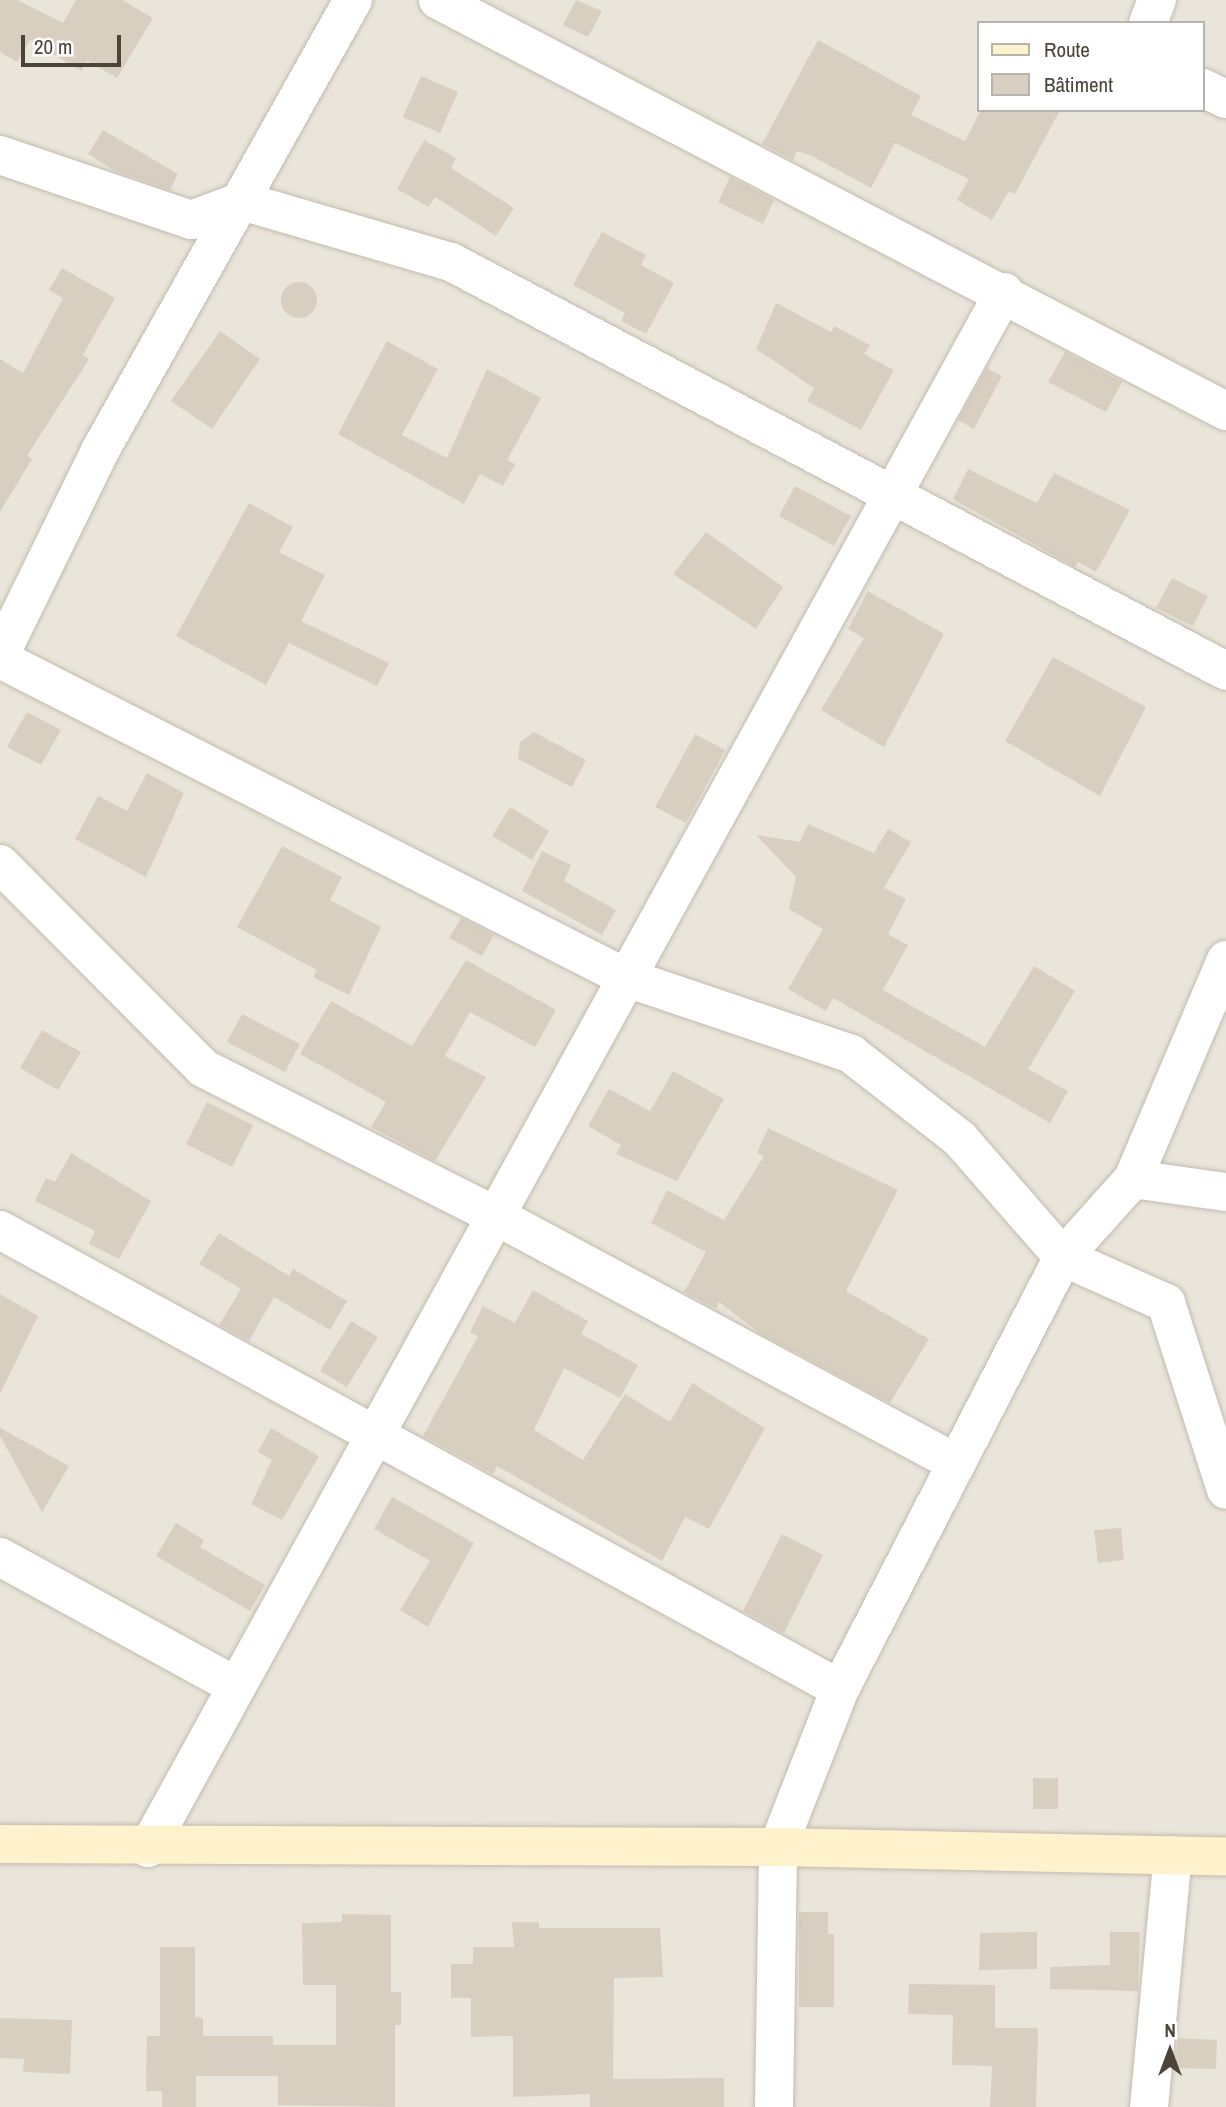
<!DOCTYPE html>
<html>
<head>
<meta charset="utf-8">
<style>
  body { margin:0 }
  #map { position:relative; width:1226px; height:2107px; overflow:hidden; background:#f6f3ec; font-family:"Archivo Narrow",sans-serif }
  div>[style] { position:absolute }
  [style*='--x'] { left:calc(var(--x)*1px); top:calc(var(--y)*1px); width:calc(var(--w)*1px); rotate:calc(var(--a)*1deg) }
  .residential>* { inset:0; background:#eae5da }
  .building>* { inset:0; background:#d8cfc1 }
  .round { border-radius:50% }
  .roads { filter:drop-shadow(0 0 2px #c2bbae) drop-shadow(0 0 2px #c2bbae) }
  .street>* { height:38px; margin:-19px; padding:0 19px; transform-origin:19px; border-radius:19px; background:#fff }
  .secondary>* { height:38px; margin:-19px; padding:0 19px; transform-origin:19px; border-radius:19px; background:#fff3cd }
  span { translate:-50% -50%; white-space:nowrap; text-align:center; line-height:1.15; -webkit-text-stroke:5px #fff; paint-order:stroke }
  .legend { position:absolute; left:977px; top:21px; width:228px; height:91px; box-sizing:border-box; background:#fff; border:2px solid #b7b4b0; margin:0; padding:9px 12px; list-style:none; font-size:21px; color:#4b4439 }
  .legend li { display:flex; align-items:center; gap:14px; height:35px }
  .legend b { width:35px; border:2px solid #b7b4b0 }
  .north { position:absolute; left:1135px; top:2016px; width:70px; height:70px; -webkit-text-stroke:5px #fff; paint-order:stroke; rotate:0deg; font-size:19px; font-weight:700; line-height:28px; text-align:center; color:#4b4439 }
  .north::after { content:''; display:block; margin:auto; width:24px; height:32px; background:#4b4439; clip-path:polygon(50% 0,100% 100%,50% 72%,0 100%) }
  .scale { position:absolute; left:21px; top:35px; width:100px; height:32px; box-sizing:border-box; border:4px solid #4b4439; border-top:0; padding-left:9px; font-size:21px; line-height:24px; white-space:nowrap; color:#4b4439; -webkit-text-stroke:5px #fff; paint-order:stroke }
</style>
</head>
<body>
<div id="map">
  <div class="residential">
    <div style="clip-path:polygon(evenodd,0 0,1226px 0,1226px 2107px,0 2107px,0 0,979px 23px,1203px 23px,1203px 110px,979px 110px,979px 23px)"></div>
  </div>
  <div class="building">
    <div style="clip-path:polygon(0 0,17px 0,63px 23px,76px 0,122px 0,153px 18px,117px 78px,87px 61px,81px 71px,30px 40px,17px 62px,0 52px)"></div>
    <div style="clip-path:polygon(576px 0,602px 11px,588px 37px,563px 25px)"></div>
    <div style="clip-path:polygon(818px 40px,921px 96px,911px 115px,965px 141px,981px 110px,1060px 110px,1015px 194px,1009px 191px,992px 220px,957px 200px,969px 179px,895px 143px,871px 188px,810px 155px,797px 151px,793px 160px,762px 144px)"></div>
    <div style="clip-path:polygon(421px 76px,458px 92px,440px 133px,403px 117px)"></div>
    <div style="clip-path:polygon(103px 130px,178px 174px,170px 190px,115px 171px,88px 154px)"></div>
    <div style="clip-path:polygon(424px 140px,456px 158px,451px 168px,514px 208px,496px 236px,435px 197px,429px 207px,397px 189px)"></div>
    <div style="clip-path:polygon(730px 177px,774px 200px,763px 224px,718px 202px)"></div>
    <div style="clip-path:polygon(602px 232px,646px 255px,641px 265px,674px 283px,646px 334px,621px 321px,625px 313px,573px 285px)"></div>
    <div style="clip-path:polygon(62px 268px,115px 298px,83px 355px,89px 359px,27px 456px,32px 459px,0 512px,0 359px,23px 373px,63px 298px,49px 290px)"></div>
    <div class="round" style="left:281px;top:282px;width:36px;height:36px"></div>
    <div style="clip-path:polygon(776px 303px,831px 332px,834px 326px,870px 345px,864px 354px,894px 370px,861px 430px,807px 401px,814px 388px,756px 349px)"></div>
    <div style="clip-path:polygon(220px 331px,260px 359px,212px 429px,171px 401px)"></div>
    <div style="clip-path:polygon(387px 341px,438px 369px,402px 435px,447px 458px,487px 369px,541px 398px,507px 460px,515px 464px,503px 486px,480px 474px,464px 504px,338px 434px)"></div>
    <div style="clip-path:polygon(1065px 352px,1122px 382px,1106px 412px,1048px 382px)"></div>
    <div style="clip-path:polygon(987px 368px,1002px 376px,974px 429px,958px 420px)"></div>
    <div style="clip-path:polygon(968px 469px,1037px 503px,1054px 473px,1130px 510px,1096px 572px,1078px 562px,1075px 567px,953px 499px)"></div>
    <div style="clip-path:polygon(795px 486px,851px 516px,834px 546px,779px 516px)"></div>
    <div style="clip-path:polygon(249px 503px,293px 527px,279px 552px,325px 575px,301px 621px,389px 663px,377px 686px,289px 643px,266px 685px,176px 636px)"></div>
    <div style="clip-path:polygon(706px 532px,783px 587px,756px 629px,673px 574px)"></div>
    <div style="clip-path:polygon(1172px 578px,1208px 596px,1193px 626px,1156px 608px)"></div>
    <div style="clip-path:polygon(868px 591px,944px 634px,884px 747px,821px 710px,864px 638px,848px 629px)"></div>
    <div style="clip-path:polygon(1053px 657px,1146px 707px,1100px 796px,1005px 741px)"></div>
    <div style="clip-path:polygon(27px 712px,61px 730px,41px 765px,7px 747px)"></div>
    <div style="clip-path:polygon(534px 732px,586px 760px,572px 787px,518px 759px,520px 742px)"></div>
    <div style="clip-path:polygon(695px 734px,725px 750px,686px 823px,655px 807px)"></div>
    <div style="clip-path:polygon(147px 773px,184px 793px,146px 877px,75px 839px,98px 796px,127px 811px)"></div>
    <div style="clip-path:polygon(510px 807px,549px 831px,532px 860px,492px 836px)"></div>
    <div style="clip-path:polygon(808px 824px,874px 853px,888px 829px,911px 842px,884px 888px,906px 899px,888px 934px,908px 945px,883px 990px,985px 1047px,1034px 966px,1075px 991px,1028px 1069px,1068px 1091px,1050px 1123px,833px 998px,826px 1011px,788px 989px,823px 929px,789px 909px,796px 877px,756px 835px,800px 842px)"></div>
    <div style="clip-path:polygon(282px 846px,342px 877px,330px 900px,381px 927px,349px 995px,313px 977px,317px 970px,237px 927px)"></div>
    <div style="clip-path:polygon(542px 851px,571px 865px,564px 881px,616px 910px,602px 935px,522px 891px)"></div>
    <div style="clip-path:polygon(461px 918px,494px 935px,482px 956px,449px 938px)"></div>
    <div style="clip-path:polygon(466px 960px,556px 1010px,535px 1047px,470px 1012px,445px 1056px,486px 1077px,435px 1161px,371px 1127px,386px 1102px,300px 1054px,331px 1001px,412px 1046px)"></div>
    <div style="clip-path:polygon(242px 1014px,300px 1044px,285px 1072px,227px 1042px)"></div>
    <div style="clip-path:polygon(42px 1030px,81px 1052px,58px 1090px,20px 1068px)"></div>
    <div style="clip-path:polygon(673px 1071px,724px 1099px,677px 1181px,616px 1154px,621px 1145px,588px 1126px,609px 1089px,650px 1111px)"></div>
    <div style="clip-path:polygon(207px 1102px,253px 1125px,232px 1167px,186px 1144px)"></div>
    <div style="clip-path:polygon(768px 1128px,898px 1190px,846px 1291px,929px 1339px,890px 1403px,761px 1334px,719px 1302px,716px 1309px,684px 1292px,706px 1252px,651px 1223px,667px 1190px,724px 1220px,764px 1156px,757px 1153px)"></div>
    <div style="clip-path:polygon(71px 1153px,151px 1201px,119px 1259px,89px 1244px,95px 1231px,35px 1201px,46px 1178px,55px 1182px)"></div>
    <div style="clip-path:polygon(219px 1233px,289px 1276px,293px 1269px,347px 1301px,330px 1330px,274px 1297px,249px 1341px,219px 1325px,241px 1289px,199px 1264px)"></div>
    <div style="clip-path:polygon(533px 1290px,588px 1321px,581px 1334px,638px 1365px,620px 1398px,564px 1368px,534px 1430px,583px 1460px,625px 1394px,670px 1422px,692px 1383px,765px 1428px,709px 1529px,685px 1517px,662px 1561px,497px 1466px,493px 1474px,423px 1436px,478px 1336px,470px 1332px,483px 1306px,515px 1323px)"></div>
    <div style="clip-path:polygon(0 1294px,38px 1316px,0 1394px)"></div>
    <div style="clip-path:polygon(351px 1321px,378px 1337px,347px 1387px,320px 1371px)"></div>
    <div style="clip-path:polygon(0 1428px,69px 1466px,42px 1512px,0 1436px)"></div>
    <div style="clip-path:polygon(271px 1428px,319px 1456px,282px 1520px,251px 1504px,272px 1460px,258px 1452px)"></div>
    <div style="clip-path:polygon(392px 1497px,474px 1543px,428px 1627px,400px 1610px,430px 1561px,374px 1529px)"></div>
    <div style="clip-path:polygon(176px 1523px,204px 1540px,200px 1547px,265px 1585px,250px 1611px,156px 1556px)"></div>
    <div style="clip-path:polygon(1121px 1528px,1124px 1560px,1098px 1563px,1094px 1530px)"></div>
    <div style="clip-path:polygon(782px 1534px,823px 1555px,784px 1633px,743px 1611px)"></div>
    <div style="clip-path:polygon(1033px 1778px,1058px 1778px,1058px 1809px,1033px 1809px)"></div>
    <div style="clip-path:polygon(799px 1912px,828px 1912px,828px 1934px,834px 1934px,834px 2007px,799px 2007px)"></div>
    <div style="clip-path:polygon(342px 1914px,391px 1915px,391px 1992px,401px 1992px,401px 2025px,395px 2025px,395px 2107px,278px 2105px,278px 2076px,196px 2076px,196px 2107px,162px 2107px,162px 2091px,146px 2091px,147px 2036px,160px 2036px,160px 1947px,195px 1947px,195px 2017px,203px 2018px,203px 2036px,273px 2036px,273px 2045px,336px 2045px,336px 1985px,303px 1985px,302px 1923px,342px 1922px)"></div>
    <div style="clip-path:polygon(512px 1922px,539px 1922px,539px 1928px,660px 1928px,663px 1977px,614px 1978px,613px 2079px,724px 2078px,724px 2107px,590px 2107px,590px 2094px,513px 2097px,513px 2036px,471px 2037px,471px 1998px,451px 1998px,451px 1964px,473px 1964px,473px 1947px,514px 1947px)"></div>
    <div style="clip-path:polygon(1037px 1932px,1037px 1969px,979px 1970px,980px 1933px)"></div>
    <div style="clip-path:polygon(1110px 1932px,1140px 1932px,1138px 1991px,1050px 1989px,1050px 1967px,1110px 1965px)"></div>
    <div style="clip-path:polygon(909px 1984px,995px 1985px,995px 2028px,1038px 2028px,1036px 2107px,990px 2107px,992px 2066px,952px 2065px,953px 2015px,908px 2014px)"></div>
    <div style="clip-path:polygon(0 2018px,72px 2020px,70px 2074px,23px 2072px,24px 2059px,0 2058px)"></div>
    <div style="clip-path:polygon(1178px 2038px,1217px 2040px,1216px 2069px,1175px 2068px)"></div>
  </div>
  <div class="roads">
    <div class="street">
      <div style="--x:438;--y:0;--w:889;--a:27.55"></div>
      <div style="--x:1148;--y:23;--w:25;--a:-69"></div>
      <div style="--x:1203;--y:88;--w:25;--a:26"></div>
      <div style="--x:0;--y:155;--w:202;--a:18.8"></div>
      <div style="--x:191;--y:220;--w:54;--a:-20.4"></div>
      <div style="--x:242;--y:201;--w:218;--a:16.3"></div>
      <div style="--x:451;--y:262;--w:876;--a:27.82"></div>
      <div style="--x:0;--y:655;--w:229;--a:-63.9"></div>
      <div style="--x:101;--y:449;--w:515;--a:-60.7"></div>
      <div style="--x:0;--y:659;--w:703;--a:26.97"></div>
      <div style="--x:627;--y:978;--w:237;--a:18.7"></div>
      <div style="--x:851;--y:1054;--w:138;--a:37.9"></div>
      <div style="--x:960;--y:1139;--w:157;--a:48.9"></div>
      <div style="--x:1063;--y:1257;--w:113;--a:24.1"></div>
      <div style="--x:1166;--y:1303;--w:196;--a:72.2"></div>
      <div style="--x:0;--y:864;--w:288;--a:45.1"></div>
      <div style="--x:203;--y:1068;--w:328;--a:26.8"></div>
      <div style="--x:496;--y:1216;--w:522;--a:28.23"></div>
      <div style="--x:1133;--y:1179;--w:94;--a:8"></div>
      <div style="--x:0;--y:1230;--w:957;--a:28.65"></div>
      <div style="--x:0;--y:1557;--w:269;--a:28.7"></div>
      <div style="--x:148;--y:1848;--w:1776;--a:-61.18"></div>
      <div style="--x:774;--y:2107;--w:260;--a:-89.1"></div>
      <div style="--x:778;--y:1847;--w:170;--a:-68.6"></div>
      <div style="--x:840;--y:1689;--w:486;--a:-62.7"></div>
      <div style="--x:1063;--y:1257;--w:105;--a:-48.1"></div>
      <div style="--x:1133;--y:1179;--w:238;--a:-67"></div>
      <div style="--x:1149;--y:2107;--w:253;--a:-84.6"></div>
    </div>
    <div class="secondary">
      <div style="--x:0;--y:1844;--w:778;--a:0.22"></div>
      <div style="--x:778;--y:1847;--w:448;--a:1.2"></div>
    </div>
  </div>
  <ul class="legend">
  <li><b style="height:9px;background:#fff3cd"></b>Route</li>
  <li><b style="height:19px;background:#d8cfc1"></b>Bâtiment</li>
  </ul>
  <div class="north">N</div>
  <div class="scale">20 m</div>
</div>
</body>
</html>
